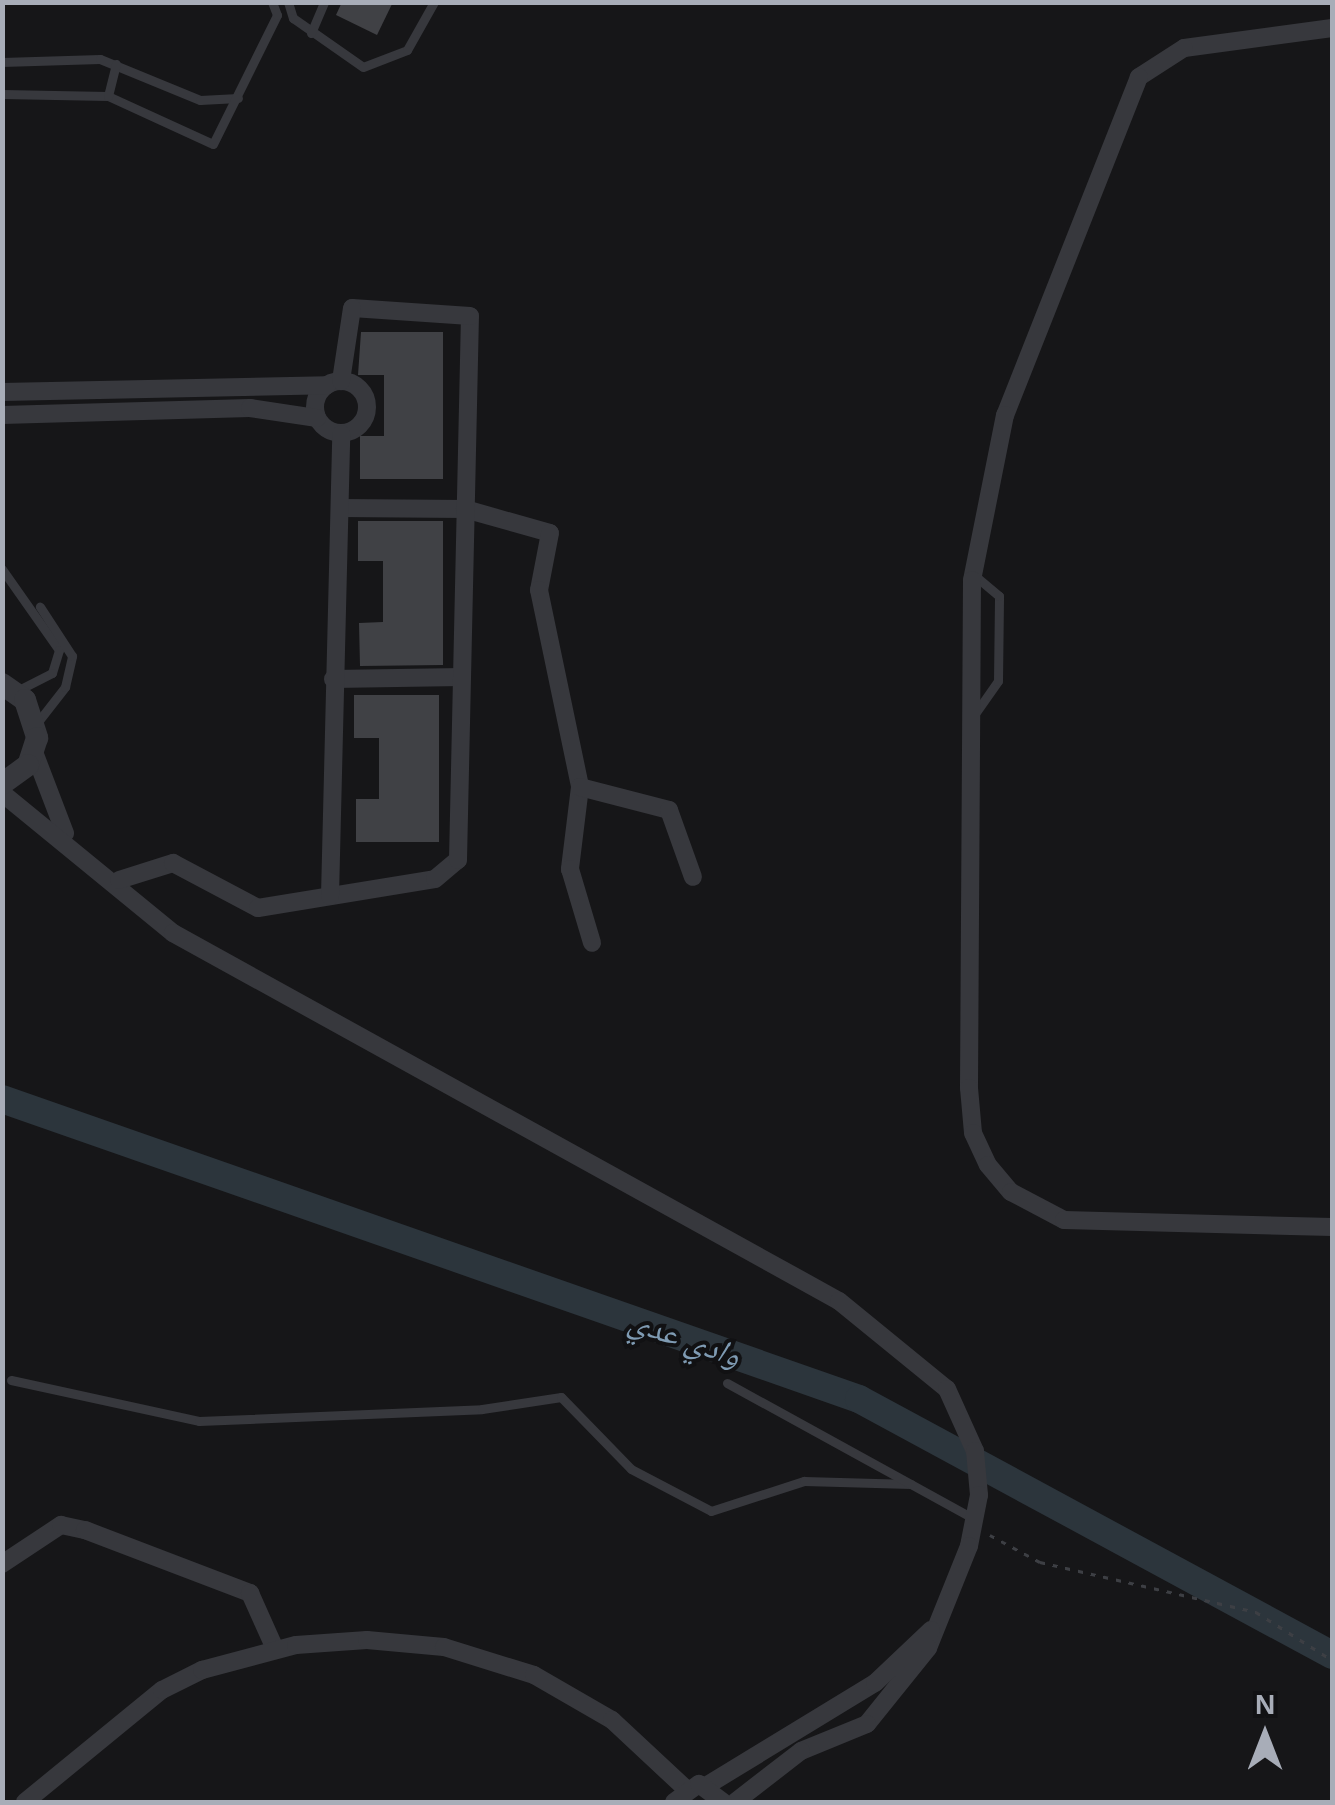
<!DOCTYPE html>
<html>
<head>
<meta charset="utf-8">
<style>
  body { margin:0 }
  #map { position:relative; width:1335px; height:1805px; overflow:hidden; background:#161618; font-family:Helvetica,"Noto Naskh Arabic",sans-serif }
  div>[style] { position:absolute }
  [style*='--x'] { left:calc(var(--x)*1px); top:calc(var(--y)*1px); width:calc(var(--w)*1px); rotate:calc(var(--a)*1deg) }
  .river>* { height:28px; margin:-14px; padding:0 14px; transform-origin:14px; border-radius:14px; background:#2c353c }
  .building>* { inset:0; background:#404145 }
  .path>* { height:2.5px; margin-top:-1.25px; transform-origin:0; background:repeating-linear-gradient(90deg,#3d3f44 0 5px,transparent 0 13px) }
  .service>* { height:9px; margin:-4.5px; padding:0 4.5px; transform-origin:4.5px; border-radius:4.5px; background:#37383d }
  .minor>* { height:18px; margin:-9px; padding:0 9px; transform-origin:9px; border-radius:9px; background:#37383d }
  .minor>.ring { margin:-9px; padding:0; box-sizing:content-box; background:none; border:18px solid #37383d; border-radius:50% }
  .tertiary>* { height:22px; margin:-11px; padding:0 11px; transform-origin:11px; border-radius:11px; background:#37383d }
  span { translate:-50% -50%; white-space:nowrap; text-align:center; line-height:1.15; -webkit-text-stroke:8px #111113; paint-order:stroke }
  .water-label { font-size:32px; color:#7f9bb3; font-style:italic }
  .frame { position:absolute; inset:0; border:5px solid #a8adb8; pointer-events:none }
  .north { position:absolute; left:1215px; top:1685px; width:100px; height:100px; -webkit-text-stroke:8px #111113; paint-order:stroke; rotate:0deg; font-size:28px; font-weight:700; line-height:40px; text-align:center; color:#a8adb8 }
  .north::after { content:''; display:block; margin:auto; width:35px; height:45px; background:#a8adb8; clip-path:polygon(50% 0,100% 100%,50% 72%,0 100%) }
</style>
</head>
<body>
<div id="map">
  <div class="river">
    <div style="--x:2;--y:1099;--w:908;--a:19.29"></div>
    <div style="--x:859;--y:1399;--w:538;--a:28.42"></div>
  </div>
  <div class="building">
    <div style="clip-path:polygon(342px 2px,393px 2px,377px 35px,336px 15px)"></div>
    <div style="clip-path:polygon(361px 332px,443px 332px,443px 479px,360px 479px,360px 436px,384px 436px,384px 375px,358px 375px)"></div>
    <div style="clip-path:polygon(358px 521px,443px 521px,443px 665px,360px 666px,359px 623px,383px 622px,383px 561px,358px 561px)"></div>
    <div style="clip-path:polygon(354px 695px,439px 695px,439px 842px,356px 842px,356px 799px,379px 799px,379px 738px,354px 738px)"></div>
  </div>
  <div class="path">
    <div style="--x:990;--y:1535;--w:57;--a:28.4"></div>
    <div style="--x:1040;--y:1562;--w:222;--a:13"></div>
    <div style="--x:1256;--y:1612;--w:90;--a:32.3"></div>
  </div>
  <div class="service">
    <div style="--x:288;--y:2;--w:17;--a:73"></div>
    <div style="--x:293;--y:18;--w:85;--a:35"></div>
    <div style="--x:363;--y:67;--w:47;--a:-21.1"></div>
    <div style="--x:407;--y:50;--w:55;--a:-60.6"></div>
    <div style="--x:311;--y:33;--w:34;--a:-67"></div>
    <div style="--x:2;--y:62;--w:98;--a:-1.8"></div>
    <div style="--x:100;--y:59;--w:108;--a:22.3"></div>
    <div style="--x:200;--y:100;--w:38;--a:-3"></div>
    <div style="--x:2;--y:94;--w:106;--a:1.1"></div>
    <div style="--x:108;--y:96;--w:115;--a:24.6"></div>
    <div style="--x:213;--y:144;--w:144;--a:-63.6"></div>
    <div style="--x:277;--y:15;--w:14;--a:-111"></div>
    <div style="--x:108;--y:96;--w:33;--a:-76"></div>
    <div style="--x:2;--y:569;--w:99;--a:54.9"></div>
    <div style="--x:59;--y:650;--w:24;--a:107"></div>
    <div style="--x:52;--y:673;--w:38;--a:153"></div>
    <div style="--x:972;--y:718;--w:45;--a:-54.9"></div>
    <div style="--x:998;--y:681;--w:85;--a:-89.3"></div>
    <div style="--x:999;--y:596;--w:33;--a:-140"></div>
    <div style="--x:37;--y:723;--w:46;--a:-52.1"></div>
    <div style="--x:65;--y:687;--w:32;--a:-77"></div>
    <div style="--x:72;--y:656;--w:59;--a:-123.1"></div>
    <div style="--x:11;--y:1380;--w:192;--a:12.3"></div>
    <div style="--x:199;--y:1421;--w:283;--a:-2.4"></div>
    <div style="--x:482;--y:1409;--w:80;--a:-8.6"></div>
    <div style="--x:561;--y:1397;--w:100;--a:45.8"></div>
    <div style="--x:631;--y:1469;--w:90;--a:27.7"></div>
    <div style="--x:711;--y:1511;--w:98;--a:-17.9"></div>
    <div style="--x:804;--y:1481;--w:107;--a:1.6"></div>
    <div style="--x:727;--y:1383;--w:282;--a:28.8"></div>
  </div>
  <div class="minor">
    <div style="--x:1332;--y:28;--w:149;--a:172.3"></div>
    <div style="--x:1184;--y:48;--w:54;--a:147.2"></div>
    <div style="--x:1139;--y:77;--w:364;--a:111.6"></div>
    <div style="--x:1005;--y:415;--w:168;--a:101.3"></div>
    <div style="--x:972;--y:580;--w:508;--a:90.34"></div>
    <div style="--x:969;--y:1088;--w:45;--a:84.9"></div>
    <div style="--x:973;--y:1133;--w:35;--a:65"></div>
    <div style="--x:988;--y:1165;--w:35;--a:50"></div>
    <div style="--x:1011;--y:1192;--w:60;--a:27.8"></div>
    <div style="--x:1064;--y:1220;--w:268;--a:1.5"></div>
    <div class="ring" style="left:315px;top:381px;width:34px;height:34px"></div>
    <div style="--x:2;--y:392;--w:325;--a:-1.2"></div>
    <div style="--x:2;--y:415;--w:248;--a:-1.6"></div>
    <div style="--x:250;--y:408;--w:68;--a:8.5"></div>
    <div style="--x:340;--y:508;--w:125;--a:0.5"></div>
    <div style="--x:465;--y:509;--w:88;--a:15.8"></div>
    <div style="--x:550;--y:533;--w:58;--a:100.9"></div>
    <div style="--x:539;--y:590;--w:201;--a:78.2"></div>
    <div style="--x:580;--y:787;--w:83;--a:97"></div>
    <div style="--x:570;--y:869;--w:77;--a:73.4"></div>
    <div style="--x:333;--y:679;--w:129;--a:-0.9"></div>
    <div style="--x:34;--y:752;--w:87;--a:69.1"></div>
    <div style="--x:580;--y:787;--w:92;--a:14.5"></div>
    <div style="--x:669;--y:810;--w:71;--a:70.3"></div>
    <div style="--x:2;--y:793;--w:221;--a:39.3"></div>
    <div style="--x:173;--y:933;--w:761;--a:28.92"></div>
    <div style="--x:839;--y:1301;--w:139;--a:39.2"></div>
    <div style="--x:947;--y:1389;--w:68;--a:65.7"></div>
    <div style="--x:975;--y:1451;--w:44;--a:84.8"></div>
    <div style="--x:979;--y:1495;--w:52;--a:101.1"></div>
    <div style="--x:969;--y:1546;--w:110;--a:111.9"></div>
    <div style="--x:928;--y:1648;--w:97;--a:128.8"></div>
    <div style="--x:867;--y:1724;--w:71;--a:157.8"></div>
    <div style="--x:801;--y:1751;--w:83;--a:142.3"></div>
    <div style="--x:119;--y:880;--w:57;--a:-17.5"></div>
    <div style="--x:173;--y:863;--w:96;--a:27.9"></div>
    <div style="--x:258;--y:908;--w:179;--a:-9.3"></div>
    <div style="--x:435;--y:879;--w:30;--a:-40"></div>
    <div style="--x:458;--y:860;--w:544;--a:-88.74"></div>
    <div style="--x:470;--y:316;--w:118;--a:-176.1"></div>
    <div style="--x:352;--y:308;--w:74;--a:98.6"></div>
    <div style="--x:330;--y:896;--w:462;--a:-88.6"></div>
    <div style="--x:2;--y:1564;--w:71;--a:-33.5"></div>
    <div style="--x:61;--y:1525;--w:25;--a:12"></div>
    <div style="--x:85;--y:1530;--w:177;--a:20.9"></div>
    <div style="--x:250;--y:1593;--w:61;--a:65.9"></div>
    <div style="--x:706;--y:1786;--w:198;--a:-31.4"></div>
    <div style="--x:875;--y:1683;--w:77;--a:-43.4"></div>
    <div style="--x:25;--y:1802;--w:177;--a:-39.3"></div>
    <div style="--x:162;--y:1690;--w:45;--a:-26.6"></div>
    <div style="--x:202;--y:1670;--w:97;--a:-14.9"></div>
    <div style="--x:296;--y:1645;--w:71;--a:-4"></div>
    <div style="--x:367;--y:1640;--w:77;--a:5.2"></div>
    <div style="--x:444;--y:1647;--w:94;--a:17.3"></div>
    <div style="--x:534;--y:1675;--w:90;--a:30"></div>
    <div style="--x:612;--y:1720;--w:100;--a:43"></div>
    <div style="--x:674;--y:1802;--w:31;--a:-36"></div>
    <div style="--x:699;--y:1784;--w:30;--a:37"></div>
  </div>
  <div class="tertiary">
    <div style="--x:2;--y:684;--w:28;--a:35"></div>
    <div style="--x:25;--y:700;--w:40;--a:72"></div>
    <div style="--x:37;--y:738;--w:28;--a:108"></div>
    <div style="--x:28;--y:765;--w:32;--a:144"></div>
  </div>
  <div class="water-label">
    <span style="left:685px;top:1338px;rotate:19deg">وادي عدي</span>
  </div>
  <div class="frame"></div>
  <div class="north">N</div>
</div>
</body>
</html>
